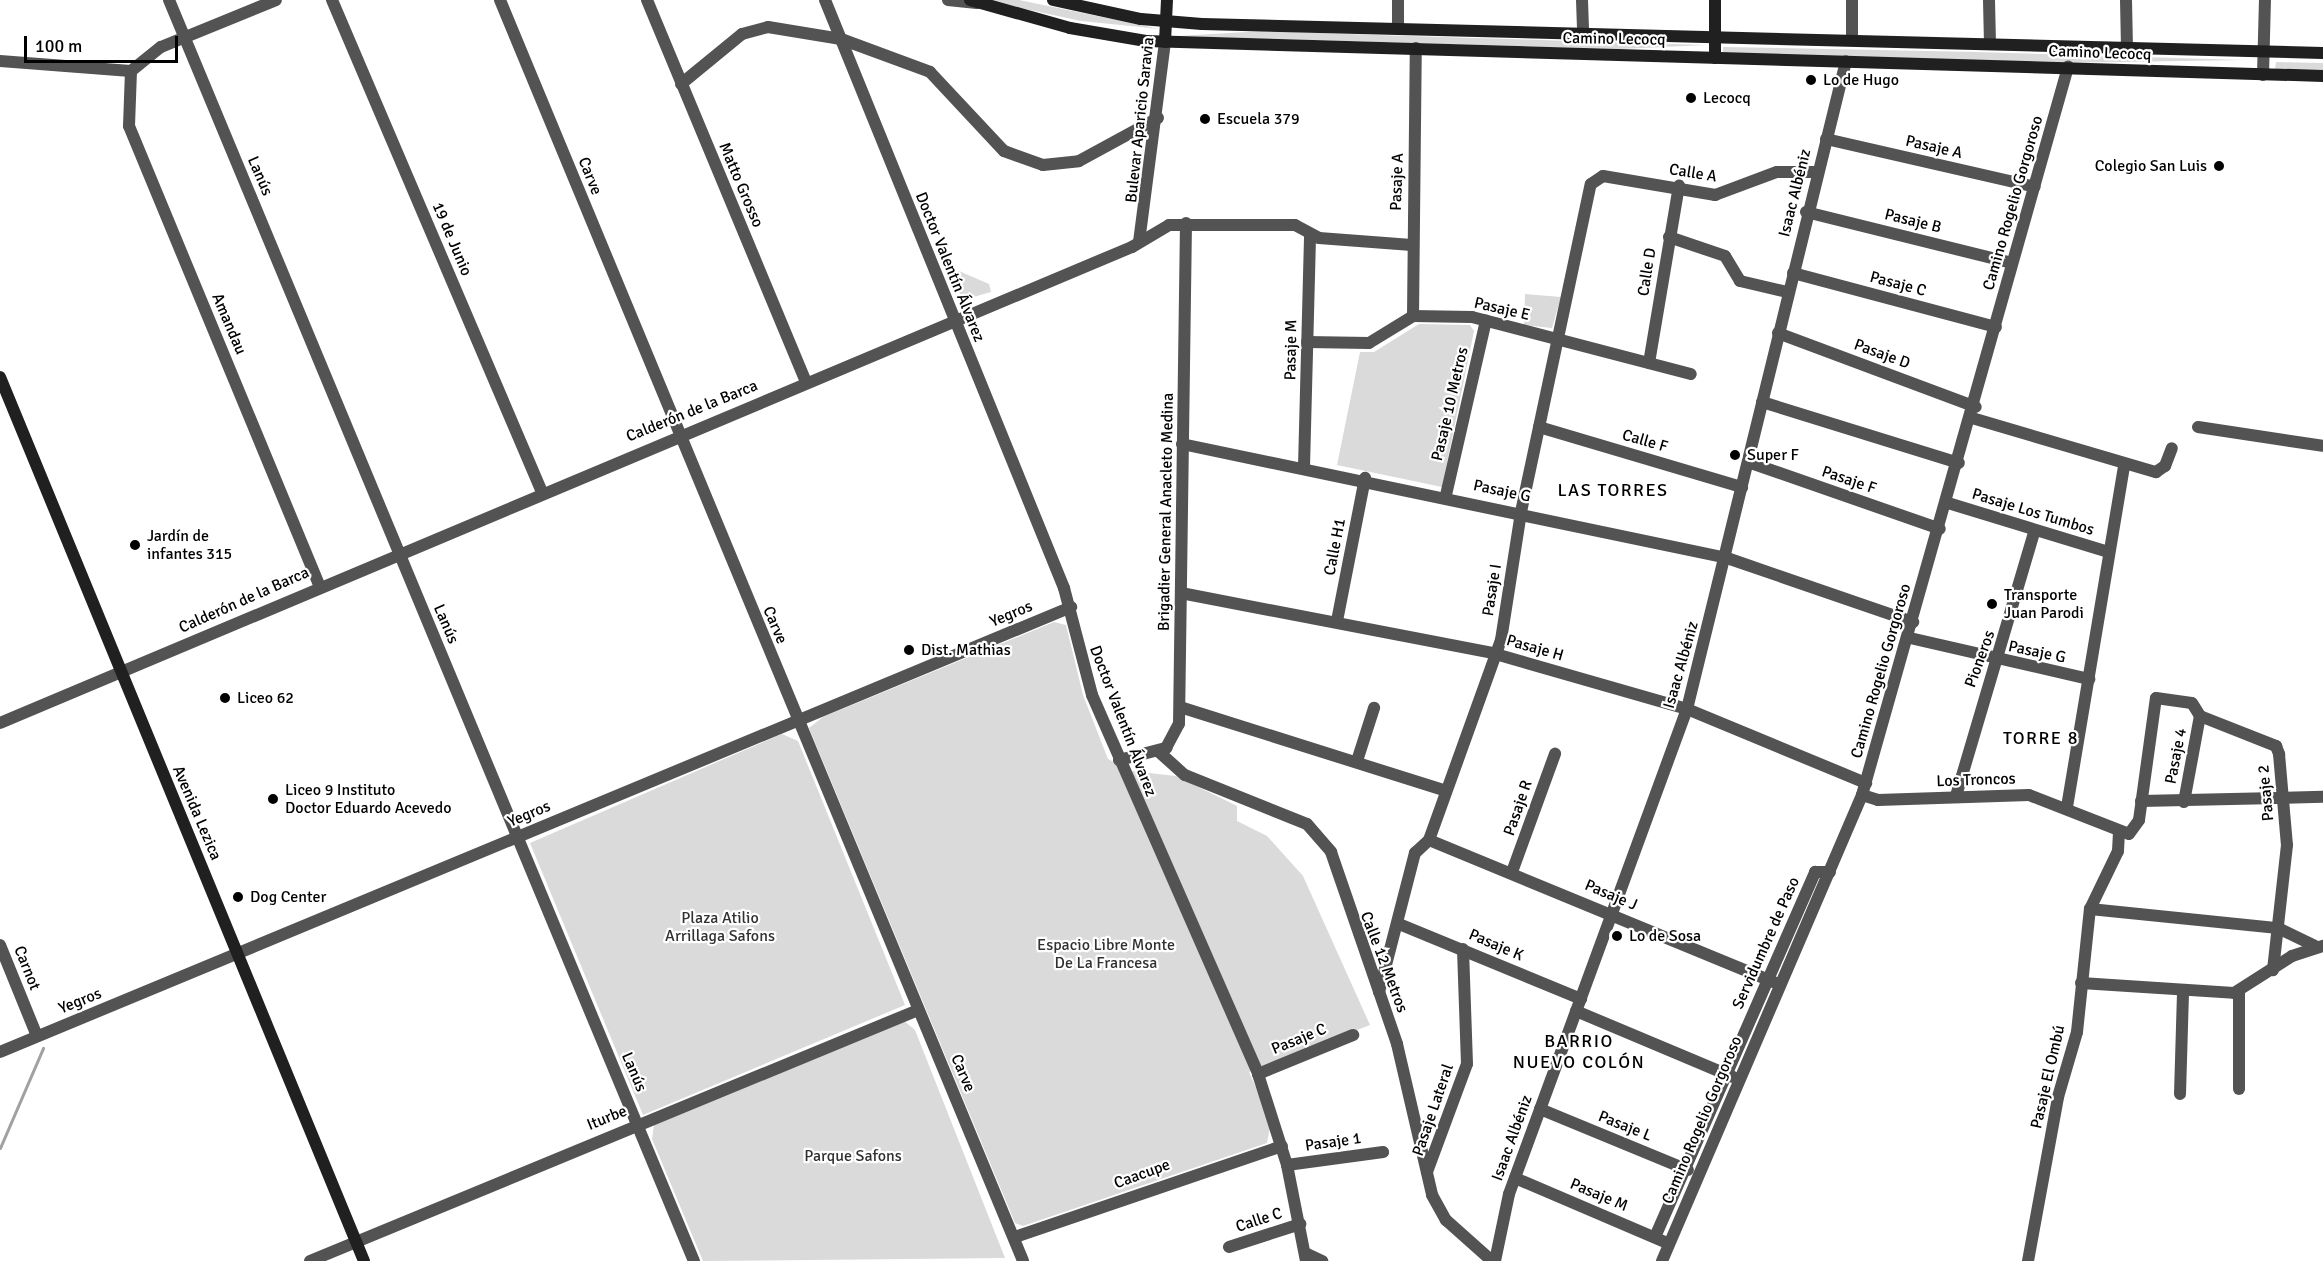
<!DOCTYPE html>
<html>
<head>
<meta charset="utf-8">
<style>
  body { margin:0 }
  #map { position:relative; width:2323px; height:1261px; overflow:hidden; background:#fff; font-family:Signika,sans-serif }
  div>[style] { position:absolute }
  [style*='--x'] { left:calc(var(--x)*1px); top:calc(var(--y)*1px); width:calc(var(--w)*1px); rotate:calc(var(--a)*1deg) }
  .green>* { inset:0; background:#dadada }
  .stream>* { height:3px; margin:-1.5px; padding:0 1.5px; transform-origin:1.5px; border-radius:1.5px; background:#a1a1a1 }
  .street>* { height:12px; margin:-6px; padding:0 6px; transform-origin:6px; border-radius:6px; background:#535353 }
  .secondary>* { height:12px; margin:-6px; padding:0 6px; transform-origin:6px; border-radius:6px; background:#202020 }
  .dots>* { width:16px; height:16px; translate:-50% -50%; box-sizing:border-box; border:3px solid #fff; border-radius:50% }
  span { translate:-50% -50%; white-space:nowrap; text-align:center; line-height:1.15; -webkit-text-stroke:4.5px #fff; paint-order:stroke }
  .street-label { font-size:16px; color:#000 }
  .poi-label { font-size:16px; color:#000 }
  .left { translate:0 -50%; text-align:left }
  .right { translate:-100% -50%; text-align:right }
  .park-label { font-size:16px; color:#313131 }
  .neighbourhood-label { font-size:18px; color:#000; letter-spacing:1.5px }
  .scale { position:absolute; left:24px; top:36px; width:154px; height:27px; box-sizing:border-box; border:3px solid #000; border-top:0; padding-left:8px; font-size:18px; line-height:21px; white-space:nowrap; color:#000; -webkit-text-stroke:4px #fff; paint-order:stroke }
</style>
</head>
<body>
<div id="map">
  <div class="green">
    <div style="clip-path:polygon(984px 0,1019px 0,1160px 29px,1081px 21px)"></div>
    <div style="clip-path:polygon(1263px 31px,1377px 35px,1707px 45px,1620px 49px,1178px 36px)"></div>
    <div style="clip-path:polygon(1723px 47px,1977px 52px,2245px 60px,2058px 63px,1723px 53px)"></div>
    <div style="clip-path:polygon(2276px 62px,2323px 63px,2323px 71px,2275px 69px)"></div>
    <div style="clip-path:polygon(959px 271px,989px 284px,991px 292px,963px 300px,952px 278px)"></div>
    <div style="clip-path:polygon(1525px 294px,1561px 297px,1552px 328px,1524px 325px)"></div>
    <div style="clip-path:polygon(1419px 324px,1470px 325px,1474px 331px,1442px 487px,1337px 465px,1360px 352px,1374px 352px)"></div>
    <div style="clip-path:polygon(1054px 622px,1066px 625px,1083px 695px,1108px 759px,1131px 771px,1176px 776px,1237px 806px,1237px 821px,1267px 836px,1303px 876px,1370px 1025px,1249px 1072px,1271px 1122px,1267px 1143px,1023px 1226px,1015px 1223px,809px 728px,823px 717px)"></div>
    <div style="clip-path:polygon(782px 734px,798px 741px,905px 1005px,643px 1115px,530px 843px)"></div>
    <div style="clip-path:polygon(903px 1020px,915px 1030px,1005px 1258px,703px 1261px,652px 1139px,654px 1125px)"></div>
  </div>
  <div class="stream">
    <div style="--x:0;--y:1148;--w:109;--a:-66.7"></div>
  </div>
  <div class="street">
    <div style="--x:169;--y:0;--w:1366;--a:67.4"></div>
    <div style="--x:332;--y:0;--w:535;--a:66.89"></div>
    <div style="--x:500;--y:0;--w:1365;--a:67.47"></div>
    <div style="--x:647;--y:0;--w:414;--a:67.4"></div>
    <div style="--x:825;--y:0;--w:635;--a:67.88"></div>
    <div style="--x:1064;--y:588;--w:111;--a:75.3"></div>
    <div style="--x:1092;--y:695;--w:414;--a:66.3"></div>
    <div style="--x:1258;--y:1074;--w:96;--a:72.3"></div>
    <div style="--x:1287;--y:1165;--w:98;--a:78.8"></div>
    <div style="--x:948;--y:0;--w:29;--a:6"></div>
    <div style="--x:1398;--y:0;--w:28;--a:90"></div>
    <div style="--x:1582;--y:0;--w:34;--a:88"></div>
    <div style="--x:1852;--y:0;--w:40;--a:90"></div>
    <div style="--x:1989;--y:0;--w:43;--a:88.7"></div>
    <div style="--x:2126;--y:0;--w:47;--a:88.8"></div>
    <div style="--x:0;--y:61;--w:131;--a:4.4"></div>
    <div style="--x:131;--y:71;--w:38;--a:-39"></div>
    <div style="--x:161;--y:47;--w:124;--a:-22.2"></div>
    <div style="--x:131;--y:71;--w:55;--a:92.1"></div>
    <div style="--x:129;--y:126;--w:497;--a:67.5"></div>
    <div style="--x:2263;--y:75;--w:75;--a:-88.5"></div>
    <div style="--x:681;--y:84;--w:79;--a:-39.3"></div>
    <div style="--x:742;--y:34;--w:27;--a:-15"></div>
    <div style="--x:768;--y:27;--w:74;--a:9.3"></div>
    <div style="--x:841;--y:39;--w:95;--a:20.3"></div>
    <div style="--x:930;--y:72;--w:108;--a:46.9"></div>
    <div style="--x:1004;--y:151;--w:41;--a:19.7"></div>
    <div style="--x:1043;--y:165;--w:36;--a:-6"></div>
    <div style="--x:1079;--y:161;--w:90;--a:-28.6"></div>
    <div style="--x:1826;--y:139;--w:214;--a:12.9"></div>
    <div style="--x:1806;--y:212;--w:212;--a:13.9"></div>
    <div style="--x:1669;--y:237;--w:59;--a:18.7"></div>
    <div style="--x:1725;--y:256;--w:29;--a:59"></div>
    <div style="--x:1740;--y:281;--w:48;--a:13.2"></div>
    <div style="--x:1139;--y:242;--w:202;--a:-82.6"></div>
    <div style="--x:1793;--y:273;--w:210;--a:14.9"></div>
    <div style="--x:1413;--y:316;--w:268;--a:-89.4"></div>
    <div style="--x:1778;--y:333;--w:211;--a:20.5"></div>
    <div style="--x:1307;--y:342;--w:62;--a:0.9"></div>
    <div style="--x:1369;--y:343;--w:52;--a:-31.5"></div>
    <div style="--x:1413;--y:316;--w:59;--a:1"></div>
    <div style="--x:1472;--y:317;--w:226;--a:14.6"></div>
    <div style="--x:1649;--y:363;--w:180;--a:-80.4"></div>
    <div style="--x:1762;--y:402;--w:206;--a:17.2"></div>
    <div style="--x:1972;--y:418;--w:192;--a:16.4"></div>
    <div style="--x:2156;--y:472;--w:11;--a:-34"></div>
    <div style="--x:2165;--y:466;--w:19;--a:-69"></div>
    <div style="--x:1539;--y:427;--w:212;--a:16.5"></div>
    <div style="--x:2198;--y:427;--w:126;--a:8.6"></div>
    <div style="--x:1182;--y:444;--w:557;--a:11.81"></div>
    <div style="--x:1727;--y:558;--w:197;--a:19"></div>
    <div style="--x:1748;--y:462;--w:203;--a:19.2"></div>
    <div style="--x:1304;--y:467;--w:233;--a:-88.5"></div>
    <div style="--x:1446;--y:495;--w:179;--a:-77.1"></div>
    <div style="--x:1948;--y:503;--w:167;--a:17"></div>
    <div style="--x:1181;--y:593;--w:317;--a:10.9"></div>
    <div style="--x:1492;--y:653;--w:203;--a:16"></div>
    <div style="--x:1687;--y:709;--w:194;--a:22.5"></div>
    <div style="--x:1337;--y:621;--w:146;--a:-78.9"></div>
    <div style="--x:1910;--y:638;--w:184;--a:12.9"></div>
    <div style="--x:1180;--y:707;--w:277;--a:17.5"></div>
    <div style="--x:0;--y:723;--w:1228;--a:-22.81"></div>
    <div style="--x:1132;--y:247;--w:43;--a:-30.7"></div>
    <div style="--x:1169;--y:225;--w:126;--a:0"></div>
    <div style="--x:1295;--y:225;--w:27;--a:28"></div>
    <div style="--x:1319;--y:238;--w:93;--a:4.3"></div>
    <div style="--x:1158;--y:751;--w:36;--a:42"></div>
    <div style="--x:1185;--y:775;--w:131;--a:21.9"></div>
    <div style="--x:1307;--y:824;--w:37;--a:49"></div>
    <div style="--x:1331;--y:852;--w:203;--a:71"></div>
    <div style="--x:1397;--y:1044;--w:155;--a:76.9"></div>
    <div style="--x:1432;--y:1195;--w:29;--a:61"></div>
    <div style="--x:1446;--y:1220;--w:62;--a:41.7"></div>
    <div style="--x:1119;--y:760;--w:49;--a:-14.3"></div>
    <div style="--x:1166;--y:748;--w:27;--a:-62"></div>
    <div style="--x:1179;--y:724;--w:501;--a:-89.2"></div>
    <div style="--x:1357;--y:761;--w:56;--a:-72.2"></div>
    <div style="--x:1862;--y:795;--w:17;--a:17"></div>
    <div style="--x:1878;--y:800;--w:151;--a:-1.9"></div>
    <div style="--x:2029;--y:795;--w:107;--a:21.3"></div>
    <div style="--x:2129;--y:834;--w:17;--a:-54"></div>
    <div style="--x:2139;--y:820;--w:123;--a:-82.1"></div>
    <div style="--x:2156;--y:698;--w:36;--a:8"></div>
    <div style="--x:2192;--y:703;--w:15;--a:58"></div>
    <div style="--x:2200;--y:716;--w:82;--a:21.5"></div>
    <div style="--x:2276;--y:746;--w:9;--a:69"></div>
    <div style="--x:2279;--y:754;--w:91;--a:85"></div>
    <div style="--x:2287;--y:845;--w:126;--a:96.4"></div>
    <div style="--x:1956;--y:796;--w:274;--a:-73.5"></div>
    <div style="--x:2141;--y:801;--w:182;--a:-1.3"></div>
    <div style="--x:2184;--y:802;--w:87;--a:-79.5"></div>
    <div style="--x:2067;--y:807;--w:345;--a:-80.5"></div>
    <div style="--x:1429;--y:840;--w:373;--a:22.4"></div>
    <div style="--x:1512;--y:872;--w:126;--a:-70"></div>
    <div style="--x:2090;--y:909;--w:189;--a:5.8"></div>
    <div style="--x:2278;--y:928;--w:41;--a:25.9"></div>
    <div style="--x:1399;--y:924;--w:197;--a:22.4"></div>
    <div style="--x:0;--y:945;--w:98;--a:67.9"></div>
    <div style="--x:2081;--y:983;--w:153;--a:3.7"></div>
    <div style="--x:2234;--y:993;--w:69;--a:-32.5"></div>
    <div style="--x:2292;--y:956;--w:33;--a:-18"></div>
    <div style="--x:1379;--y:992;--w:144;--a:-75.5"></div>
    <div style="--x:1415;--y:853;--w:19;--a:-43"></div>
    <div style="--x:1429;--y:840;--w:213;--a:-70.2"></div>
    <div style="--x:1501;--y:640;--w:130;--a:-81.1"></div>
    <div style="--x:1521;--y:512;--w:335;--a:-78"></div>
    <div style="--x:1591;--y:184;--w:14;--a:-34"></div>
    <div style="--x:1603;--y:176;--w:114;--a:9.6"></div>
    <div style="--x:1715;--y:195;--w:66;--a:-20.4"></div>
    <div style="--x:1777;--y:172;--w:40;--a:0"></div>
    <div style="--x:1576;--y:1011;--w:170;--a:22.8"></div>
    <div style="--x:0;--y:1052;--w:1160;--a:-22.56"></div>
    <div style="--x:1258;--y:1074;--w:103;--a:-22.3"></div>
    <div style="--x:2239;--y:1089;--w:98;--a:-90"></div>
    <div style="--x:2180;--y:1094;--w:102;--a:-88.3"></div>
    <div style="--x:1540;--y:1109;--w:160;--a:22.4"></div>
    <div style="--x:1287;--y:1165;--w:97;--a:-7.7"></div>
    <div style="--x:1427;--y:1172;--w:115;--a:-69.7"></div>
    <div style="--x:1467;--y:1064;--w:115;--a:-92"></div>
    <div style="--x:1515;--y:1178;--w:161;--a:23.1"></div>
    <div style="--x:1015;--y:1237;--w:282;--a:-18.8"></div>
    <div style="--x:1655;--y:1237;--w:399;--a:-66.3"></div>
    <div style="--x:1815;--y:872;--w:15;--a:0"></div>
    <div style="--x:1229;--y:1247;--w:75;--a:-17.9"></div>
    <div style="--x:1307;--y:1254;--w:17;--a:25"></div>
    <div style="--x:310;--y:1261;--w:658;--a:-22.43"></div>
    <div style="--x:1495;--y:1261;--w:68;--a:-78.2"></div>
    <div style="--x:1509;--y:1194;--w:517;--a:-69.85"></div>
    <div style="--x:1687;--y:709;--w:667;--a:-76.21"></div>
    <div style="--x:1662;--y:1261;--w:507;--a:-66.77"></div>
    <div style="--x:1862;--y:795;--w:757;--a:-74.2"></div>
    <div style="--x:2028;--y:1261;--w:167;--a:-79.6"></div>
    <div style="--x:2058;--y:1097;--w:68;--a:-73.7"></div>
    <div style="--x:2077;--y:1032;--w:124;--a:-84"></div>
    <div style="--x:2090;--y:909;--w:64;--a:-64.2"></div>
    <div style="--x:2118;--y:851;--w:18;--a:-87"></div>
  </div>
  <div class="secondary">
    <div style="--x:970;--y:0;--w:104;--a:15.6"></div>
    <div style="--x:1070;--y:28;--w:77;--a:9.7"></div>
    <div style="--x:1146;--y:41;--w:1178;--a:1.7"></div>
    <div style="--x:1053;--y:0;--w:90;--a:12.2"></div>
    <div style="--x:1141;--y:19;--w:61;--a:4.7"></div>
    <div style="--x:1202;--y:24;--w:1121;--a:1.48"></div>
    <div style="--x:1715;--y:0;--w:58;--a:90"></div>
    <div style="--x:1165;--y:42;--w:42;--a:-87.3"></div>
    <div style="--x:0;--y:377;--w:956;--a:67.62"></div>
  </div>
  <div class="dots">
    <div style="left:1811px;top:80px;background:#000"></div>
    <div style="left:1691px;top:98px;background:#000"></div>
    <div style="left:1205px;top:119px;background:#000"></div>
    <div style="left:2219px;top:166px;background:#000"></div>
    <div style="left:1735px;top:455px;background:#000"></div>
    <div style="left:135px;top:545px;background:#000"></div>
    <div style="left:1992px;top:604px;background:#000"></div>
    <div style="left:909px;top:650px;background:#000"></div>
    <div style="left:225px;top:698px;background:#000"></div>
    <div style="left:273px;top:799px;background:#000"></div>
    <div style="left:238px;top:897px;background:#000"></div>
    <div style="left:1617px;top:936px;background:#000"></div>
  </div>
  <div class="street-label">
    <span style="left:1614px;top:39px;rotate:1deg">Camino Lecocq</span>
    <span style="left:2100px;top:53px;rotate:2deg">Camino Lecocq</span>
    <span style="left:1140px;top:120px;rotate:-84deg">Bulevar Aparicio Saravia</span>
    <span style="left:1934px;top:147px;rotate:13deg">Pasaje A</span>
    <span style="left:1693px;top:173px;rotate:9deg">Calle A</span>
    <span style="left:260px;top:176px;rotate:67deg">Lanús</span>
    <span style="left:590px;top:176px;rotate:68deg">Carve</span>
    <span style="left:1397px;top:182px;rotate:-88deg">Pasaje A</span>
    <span style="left:741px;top:185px;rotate:67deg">Matto Grosso</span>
    <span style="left:1795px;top:193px;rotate:-76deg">Isaac Albéniz</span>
    <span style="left:2013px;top:203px;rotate:-74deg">Camino Rogelio Gorgoroso</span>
    <span style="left:1913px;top:221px;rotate:14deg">Pasaje B</span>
    <span style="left:452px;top:239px;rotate:67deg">19 de Junio</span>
    <span style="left:950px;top:267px;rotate:68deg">Doctor Valentín Álvarez</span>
    <span style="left:1647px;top:272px;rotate:-81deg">Calle D</span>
    <span style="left:1898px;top:284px;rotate:15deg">Pasaje C</span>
    <span style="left:1502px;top:309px;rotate:13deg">Pasaje E</span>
    <span style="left:229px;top:324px;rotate:67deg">Amandau</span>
    <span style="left:1291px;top:350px;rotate:-89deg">Pasaje M</span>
    <span style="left:1882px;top:354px;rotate:20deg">Pasaje D</span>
    <span style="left:1450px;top:404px;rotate:-77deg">Pasaje 10 Metros</span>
    <span style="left:692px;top:411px;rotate:-22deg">Calderón de la Barca</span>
    <span style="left:1645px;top:441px;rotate:16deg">Calle F</span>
    <span style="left:1849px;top:480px;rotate:19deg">Pasaje F</span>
    <span style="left:1502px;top:491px;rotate:12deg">Pasaje G</span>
    <span style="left:1166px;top:512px;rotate:-89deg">Brigadier General Anacleto Medina</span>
    <span style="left:2033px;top:512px;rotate:17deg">Pasaje Los Tumbos</span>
    <span style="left:1335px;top:547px;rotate:-79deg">Calle H1</span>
    <span style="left:1492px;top:590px;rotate:-81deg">Pasaje I</span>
    <span style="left:244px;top:600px;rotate:-24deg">Calderón de la Barca</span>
    <span style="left:1011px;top:614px;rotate:-23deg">Yegros</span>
    <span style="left:446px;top:624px;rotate:67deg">Lanús</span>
    <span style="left:775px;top:625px;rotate:67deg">Carve</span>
    <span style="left:1535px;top:648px;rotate:16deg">Pasaje H</span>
    <span style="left:2037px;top:652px;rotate:12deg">Pasaje G</span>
    <span style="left:1980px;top:659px;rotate:-70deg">Pioneros</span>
    <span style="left:1681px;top:665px;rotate:-74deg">Isaac Albéniz</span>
    <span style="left:1881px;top:671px;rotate:-74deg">Camino Rogelio Gorgoroso</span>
    <span style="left:1123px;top:721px;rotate:69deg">Doctor Valentín Álvarez</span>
    <span style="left:2176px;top:756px;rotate:-79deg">Pasaje 4</span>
    <span style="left:1976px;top:780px;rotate:-2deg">Los Troncos</span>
    <span style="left:2266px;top:793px;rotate:-95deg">Pasaje 2</span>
    <span style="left:1518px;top:808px;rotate:-71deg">Pasaje R</span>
    <span style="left:197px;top:813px;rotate:67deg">Avenida Lezica</span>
    <span style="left:529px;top:814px;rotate:-23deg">Yegros</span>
    <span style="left:1611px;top:895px;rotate:23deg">Pasaje J</span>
    <span style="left:1766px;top:943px;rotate:-66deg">Servidumbre de Paso</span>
    <span style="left:1496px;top:945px;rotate:23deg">Pasaje K</span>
    <span style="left:1384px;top:962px;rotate:69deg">Calle 12 Metros</span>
    <span style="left:27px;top:968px;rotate:68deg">Carnot</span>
    <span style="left:80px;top:1001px;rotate:-22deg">Yegros</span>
    <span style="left:1299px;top:1039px;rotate:-22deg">Pasaje C</span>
    <span style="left:634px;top:1072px;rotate:67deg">Lanús</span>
    <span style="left:963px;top:1073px;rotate:67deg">Carve</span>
    <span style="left:2048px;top:1077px;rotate:-77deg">Pasaje El Ombú</span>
    <span style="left:1433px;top:1110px;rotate:-71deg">Pasaje Lateral</span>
    <span style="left:607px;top:1118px;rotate:-22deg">Iturbe</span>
    <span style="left:1702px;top:1120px;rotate:-67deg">Camino Rogelio Gorgoroso</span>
    <span style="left:1625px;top:1126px;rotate:22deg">Pasaje L</span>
    <span style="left:1512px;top:1138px;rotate:-70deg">Isaac Albéniz</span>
    <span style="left:1333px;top:1142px;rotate:-8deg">Pasaje 1</span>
    <span style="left:1142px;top:1174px;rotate:-20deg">Caacupe</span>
    <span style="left:1599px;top:1195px;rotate:23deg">Pasaje M</span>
    <span style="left:1259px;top:1220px;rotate:-18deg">Calle C</span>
  </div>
  <div class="poi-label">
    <span class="left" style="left:1823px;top:80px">Lo de Hugo</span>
    <span class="left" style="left:1703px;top:98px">Lecocq</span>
    <span class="left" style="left:1217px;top:119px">Escuela 379</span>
    <span class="right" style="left:2207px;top:166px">Colegio San Luis</span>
    <span class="left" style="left:1747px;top:455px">Super F</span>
    <span class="left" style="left:147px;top:545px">Jardín de<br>infantes 315</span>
    <span class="left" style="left:2004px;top:604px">Transporte<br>Juan Parodi</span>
    <span class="left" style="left:921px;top:650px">Dist. Mathias</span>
    <span class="left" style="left:237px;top:698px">Liceo 62</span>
    <span class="left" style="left:285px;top:799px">Liceo 9 Instituto<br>Doctor Eduardo Acevedo</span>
    <span class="left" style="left:250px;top:897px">Dog Center</span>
    <span class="left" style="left:1629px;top:936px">Lo de Sosa</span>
  </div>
  <div class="park-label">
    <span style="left:720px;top:927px">Plaza Atilio<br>Arrillaga Safons</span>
    <span style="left:1106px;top:954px">Espacio Libre Monte<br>De La Francesa</span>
    <span style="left:853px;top:1156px">Parque Safons</span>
  </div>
  <div class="neighbourhood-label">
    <span style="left:1613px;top:490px">LAS TORRES</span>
    <span style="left:2041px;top:738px">TORRE 8</span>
    <span style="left:1579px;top:1052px">BARRIO<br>NUEVO COLÓN</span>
  </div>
  <div class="scale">100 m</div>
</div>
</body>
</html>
